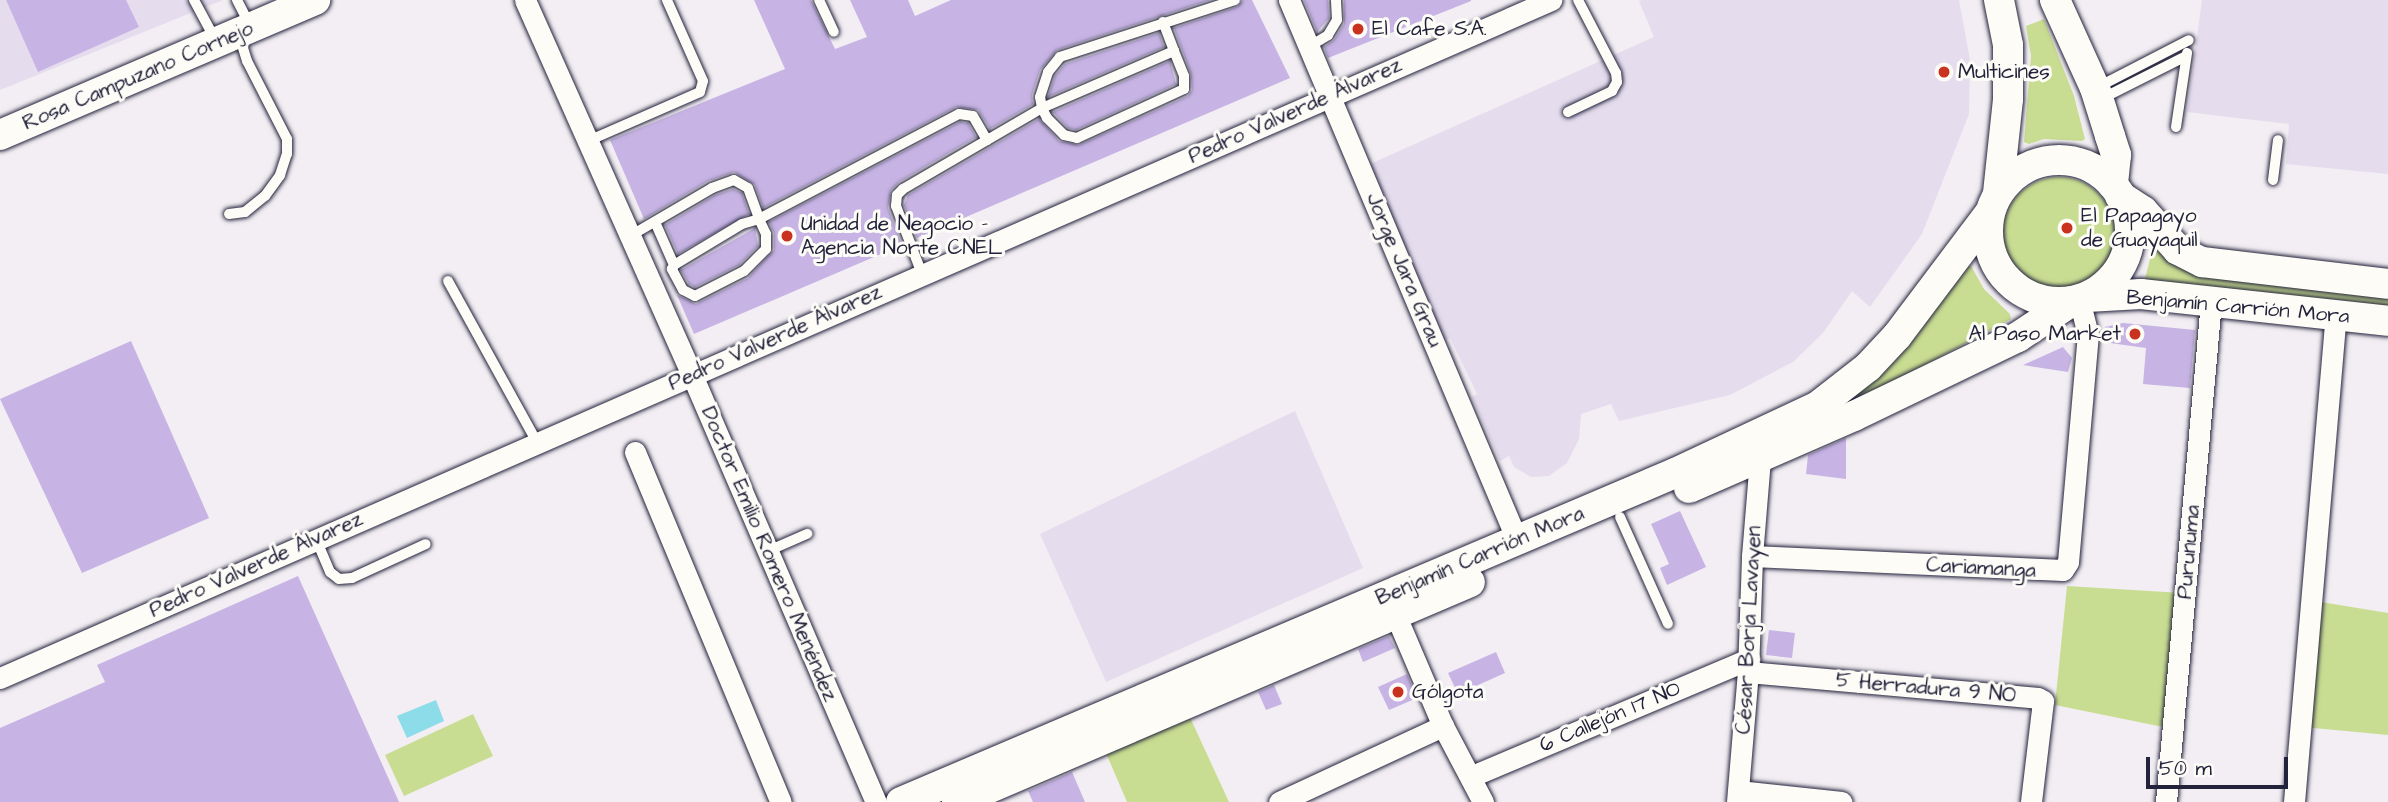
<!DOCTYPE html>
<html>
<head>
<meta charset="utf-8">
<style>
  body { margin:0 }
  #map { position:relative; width:2388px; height:802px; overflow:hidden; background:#f2eef3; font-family:"Architects Daughter",sans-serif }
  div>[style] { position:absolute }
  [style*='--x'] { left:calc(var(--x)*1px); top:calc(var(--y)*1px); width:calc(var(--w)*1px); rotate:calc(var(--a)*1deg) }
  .built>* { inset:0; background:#e5ddee }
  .green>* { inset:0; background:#c9dd92 }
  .round { border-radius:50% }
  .water>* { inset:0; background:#8cdcea }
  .building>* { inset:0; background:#c7b4e4 }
  .roads { filter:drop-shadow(0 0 2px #22223b) drop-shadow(0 0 2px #22223b) }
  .lane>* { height:10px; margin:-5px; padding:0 5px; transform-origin:5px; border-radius:5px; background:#fdfcf7 }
  .street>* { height:21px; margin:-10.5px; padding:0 10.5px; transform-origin:10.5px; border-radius:10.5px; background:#fdfcf7 }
  .secondary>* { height:30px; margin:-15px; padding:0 15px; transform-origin:15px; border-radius:15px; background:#fdfcf7 }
  .secondary>.ring { margin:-15px; padding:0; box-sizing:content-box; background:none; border:30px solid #fdfcf7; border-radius:50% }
  .dots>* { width:19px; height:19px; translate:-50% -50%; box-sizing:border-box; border:4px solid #fdfcf7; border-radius:50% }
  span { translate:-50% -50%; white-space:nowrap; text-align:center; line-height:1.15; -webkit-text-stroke:6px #fdfcf7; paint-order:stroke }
  .poi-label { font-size:21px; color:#22223b }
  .left { translate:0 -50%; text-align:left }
  .right { translate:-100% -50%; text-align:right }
  .street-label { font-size:21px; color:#22223b }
  .scale { position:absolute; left:2146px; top:757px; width:142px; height:32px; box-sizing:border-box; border:4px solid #22223b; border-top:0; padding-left:9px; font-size:21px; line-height:24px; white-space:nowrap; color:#22223b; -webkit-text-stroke:5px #fdfcf7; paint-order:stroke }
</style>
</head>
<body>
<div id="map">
  <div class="built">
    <div style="clip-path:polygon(0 0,223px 0,0 90px)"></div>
    <div style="clip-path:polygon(1642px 0,1959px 0,1970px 60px,1969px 114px,1922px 234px,1870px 307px,1852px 291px,1823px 333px,1793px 362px,1730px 395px,1619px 421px,1611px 404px,1581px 414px,1579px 439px,1567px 463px,1549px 476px,1531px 477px,1514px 467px,1509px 456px,1500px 461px,1472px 397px,1477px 394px,1450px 338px,1442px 341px,1370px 164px,1654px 37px,1639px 1px)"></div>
    <div style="clip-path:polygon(2202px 0,2388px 0,2388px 174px,2286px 164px,2289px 124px,2187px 112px)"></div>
    <div style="clip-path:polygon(1295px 411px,1363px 568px,1106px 682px,1040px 534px)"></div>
  </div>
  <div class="green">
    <div style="clip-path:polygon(2044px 19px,2074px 96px,2085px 139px,2082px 141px,2044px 139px,2029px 144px,2024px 142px,2031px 56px,2026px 26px)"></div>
    <div class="round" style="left:2003px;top:177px;width:112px;height:112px"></div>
    <div style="clip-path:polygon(2153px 247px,2388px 296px,2388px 308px,2144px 283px)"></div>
    <div style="clip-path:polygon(1965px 266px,1971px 266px,1984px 289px,2010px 314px,2011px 319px,1861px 399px,1856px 395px)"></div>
    <div style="clip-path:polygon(2067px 586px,2182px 593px,2168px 728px,2055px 705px)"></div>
    <div style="clip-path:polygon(2315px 601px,2388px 613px,2388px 735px,2303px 727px)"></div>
    <div style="clip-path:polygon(1188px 713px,1229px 802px,1127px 802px,1103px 746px)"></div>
    <div style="clip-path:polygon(473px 714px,493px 756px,404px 796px,385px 755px)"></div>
  </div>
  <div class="water">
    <div style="clip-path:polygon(436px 700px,444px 721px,407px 738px,397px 716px)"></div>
  </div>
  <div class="building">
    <div style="clip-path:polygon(6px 0,126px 0,139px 27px,38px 72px)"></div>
    <div style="clip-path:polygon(754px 0,811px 0,835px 49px,867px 37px,850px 0,908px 0,915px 16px,951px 0,1210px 0,1057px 50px,1040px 70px,1032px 95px,1033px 104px,990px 129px,978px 110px,956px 107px,763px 208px,755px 185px,734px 172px,708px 181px,644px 219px,610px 140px,785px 69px)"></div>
    <div style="clip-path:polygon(1243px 0,1252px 0,1290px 78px,917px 238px,904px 205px,908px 195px,1039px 119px,1059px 141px,1079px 145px,1188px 96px,1192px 90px,1191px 74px,1174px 28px,1237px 7px)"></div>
    <div style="clip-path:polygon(1304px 0,1328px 0,1329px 18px,1317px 32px)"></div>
    <div style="clip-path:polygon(1344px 0,1471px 0,1471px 1px,1328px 58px,1324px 47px,1334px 40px,1344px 24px)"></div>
    <div style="clip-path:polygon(1159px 33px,1164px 47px,1048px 97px,1055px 76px,1065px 64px)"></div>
    <div style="clip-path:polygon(1170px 61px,1176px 84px,1076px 130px,1068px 128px,1053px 112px)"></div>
    <div style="clip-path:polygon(960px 122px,968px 123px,976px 137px,899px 182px,891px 190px,888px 208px,902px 245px,694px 334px,677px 295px,696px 304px,748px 278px,774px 250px,774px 233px,769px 222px)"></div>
    <div style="clip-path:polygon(733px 189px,742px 193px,749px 214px,678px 254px,665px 225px,715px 195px)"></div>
    <div style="clip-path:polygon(755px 228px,758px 246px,739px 265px,695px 287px,689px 284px,681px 270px)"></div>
    <div style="clip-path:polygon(2123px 323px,2195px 330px,2190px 388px,2143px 384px,2146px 348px,2103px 342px,2105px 327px)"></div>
    <div style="clip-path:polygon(131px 341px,209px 518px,82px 573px,0 399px)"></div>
    <div style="clip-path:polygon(2063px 347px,2072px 358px,2068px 372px,2023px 365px)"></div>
    <div style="clip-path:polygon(1846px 438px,1846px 479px,1806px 474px,1808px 455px)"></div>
    <div style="clip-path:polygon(1680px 511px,1706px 567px,1667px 585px,1660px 568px,1669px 564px,1651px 524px)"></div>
    <div style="clip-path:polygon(298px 576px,399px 802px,0 802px,0 728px,105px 682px,97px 665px)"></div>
    <div style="clip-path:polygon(1769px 630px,1795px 633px,1792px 658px,1766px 655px)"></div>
    <div style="clip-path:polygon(1389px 636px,1395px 648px,1363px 662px,1358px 649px)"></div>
    <div style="clip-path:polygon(1496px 652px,1505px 673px,1458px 694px,1448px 673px)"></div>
    <div style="clip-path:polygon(1407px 674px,1417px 698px,1389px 710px,1378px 687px)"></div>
    <div style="clip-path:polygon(1274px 685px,1282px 704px,1266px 710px,1258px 692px)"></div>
    <div style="clip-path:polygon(1072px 772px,1085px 802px,1033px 802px,1028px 791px)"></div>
  </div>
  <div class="roads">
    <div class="lane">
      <div style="--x:194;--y:0;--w:47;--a:61.8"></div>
      <div style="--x:237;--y:0;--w:29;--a:63"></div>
      <div style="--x:819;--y:0;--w:35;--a:65"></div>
      <div style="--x:1163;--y:22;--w:31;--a:69"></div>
      <div style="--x:1174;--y:51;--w:27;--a:68"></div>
      <div style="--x:1184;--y:76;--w:13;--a:90"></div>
      <div style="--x:1184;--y:89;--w:118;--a:155.4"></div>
      <div style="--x:1077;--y:138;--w:13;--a:-167"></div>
      <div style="--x:1064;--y:135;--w:24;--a:-135"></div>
      <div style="--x:1047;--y:118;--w:11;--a:-117"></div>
      <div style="--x:1042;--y:108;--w:144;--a:-23.4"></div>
      <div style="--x:1310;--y:46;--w:21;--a:-31"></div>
      <div style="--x:1328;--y:35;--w:17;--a:-59"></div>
      <div style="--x:1337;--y:20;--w:20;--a:-93"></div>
      <div style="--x:2098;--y:87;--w:102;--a:-27.3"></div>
      <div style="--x:2101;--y:99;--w:95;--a:-26.8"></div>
      <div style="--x:1568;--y:112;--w:49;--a:-25.5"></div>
      <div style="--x:1612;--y:91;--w:10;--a:-61"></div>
      <div style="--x:1617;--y:82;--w:9;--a:-96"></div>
      <div style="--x:1616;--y:73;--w:82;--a:-117.5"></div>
      <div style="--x:2176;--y:127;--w:75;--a:-81.5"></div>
      <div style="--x:588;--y:141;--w:122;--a:-23.6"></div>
      <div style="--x:700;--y:92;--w:11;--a:-75"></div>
      <div style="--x:703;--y:81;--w:89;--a:-114"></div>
      <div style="--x:2273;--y:180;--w:40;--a:-82.9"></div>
      <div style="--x:229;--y:214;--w:16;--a:-7"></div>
      <div style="--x:245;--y:212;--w:26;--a:-39"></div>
      <div style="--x:265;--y:196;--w:26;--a:-54"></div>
      <div style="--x:280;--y:175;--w:22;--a:-72"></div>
      <div style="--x:287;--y:154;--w:15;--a:-90"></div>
      <div style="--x:287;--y:139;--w:88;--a:-117.1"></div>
      <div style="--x:247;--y:61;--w:27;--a:-107"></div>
      <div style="--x:655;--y:222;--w:47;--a:66.2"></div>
      <div style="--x:630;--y:236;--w:95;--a:-30.3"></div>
      <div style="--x:712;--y:188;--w:23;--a:-20"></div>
      <div style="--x:734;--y:180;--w:16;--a:30"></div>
      <div style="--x:748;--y:188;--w:33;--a:70"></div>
      <div style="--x:759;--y:219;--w:17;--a:65"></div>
      <div style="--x:766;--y:234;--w:15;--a:90"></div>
      <div style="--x:766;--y:249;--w:31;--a:135"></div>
      <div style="--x:744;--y:271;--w:55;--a:153"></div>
      <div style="--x:695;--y:296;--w:13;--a:-153"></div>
      <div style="--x:683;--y:290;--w:24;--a:-118"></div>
      <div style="--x:672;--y:269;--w:4;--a:-63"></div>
      <div style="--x:674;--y:265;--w:79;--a:-31.1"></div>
      <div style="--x:742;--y:224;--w:18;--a:-16"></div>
      <div style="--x:759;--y:219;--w:226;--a:-27.7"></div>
      <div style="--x:959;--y:114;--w:14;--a:8"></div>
      <div style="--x:973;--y:116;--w:28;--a:60"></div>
      <div style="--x:922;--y:274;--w:73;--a:-110.9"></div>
      <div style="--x:896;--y:206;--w:11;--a:-85"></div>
      <div style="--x:897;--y:195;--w:8;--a:-45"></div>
      <div style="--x:903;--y:189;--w:161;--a:-30.2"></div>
      <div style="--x:1042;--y:108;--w:11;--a:-100"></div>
      <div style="--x:1040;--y:97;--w:26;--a:-72"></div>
      <div style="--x:1048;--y:72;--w:19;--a:-51"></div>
      <div style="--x:1060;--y:57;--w:184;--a:-18"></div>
      <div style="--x:448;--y:281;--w:184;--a:61.1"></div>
      <div style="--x:1620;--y:517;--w:117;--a:65.8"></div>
      <div style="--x:316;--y:539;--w:36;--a:67"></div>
      <div style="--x:330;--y:572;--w:11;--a:38"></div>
      <div style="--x:339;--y:579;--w:13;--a:-4"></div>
      <div style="--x:352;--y:578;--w:81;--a:-24.7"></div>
      <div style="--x:768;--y:551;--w:43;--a:-23.6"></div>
    </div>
    <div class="street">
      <div style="--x:525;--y:0;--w:411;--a:66"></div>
      <div style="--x:692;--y:375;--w:465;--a:66.7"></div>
      <div style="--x:1289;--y:0;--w:586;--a:67.11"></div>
      <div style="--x:635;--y:452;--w:379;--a:67.4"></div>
      <div style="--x:1752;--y:556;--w:311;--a:2.6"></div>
      <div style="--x:2063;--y:570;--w:9;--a:-58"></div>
      <div style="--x:2068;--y:562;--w:228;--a:-85"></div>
      <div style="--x:2088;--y:335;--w:36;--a:-104"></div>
      <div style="--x:1396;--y:616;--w:120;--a:66.9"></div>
      <div style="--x:1443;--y:726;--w:86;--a:62.2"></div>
      <div style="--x:1748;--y:672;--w:291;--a:5.1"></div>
      <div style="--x:2038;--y:698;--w:6;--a:31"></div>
      <div style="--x:2043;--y:701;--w:102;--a:96.8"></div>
      <div style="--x:0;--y:678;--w:1693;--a:-23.61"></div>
      <div style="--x:1472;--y:776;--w:301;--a:-22.9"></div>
      <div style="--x:1738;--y:791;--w:104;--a:6.1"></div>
      <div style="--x:1279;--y:802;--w:181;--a:-24.9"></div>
      <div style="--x:1737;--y:802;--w:130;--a:-85.2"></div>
      <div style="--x:1748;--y:672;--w:116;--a:-88"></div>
      <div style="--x:1752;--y:556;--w:98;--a:-85.3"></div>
      <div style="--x:2166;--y:802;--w:502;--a:-84.86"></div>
      <div style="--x:2294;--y:802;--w:488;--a:-85.1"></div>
    </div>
    <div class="secondary">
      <div style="--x:2055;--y:0;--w:97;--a:65.6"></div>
      <div style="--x:2095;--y:88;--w:50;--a:72.6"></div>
      <div style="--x:2110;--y:136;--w:20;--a:72"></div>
      <div style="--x:2116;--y:155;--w:30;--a:96"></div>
      <div style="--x:0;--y:135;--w:343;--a:-23.2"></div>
      <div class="ring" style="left:1988px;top:160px;width:112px;height:112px"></div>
      <div style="--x:1998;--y:193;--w:95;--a:-83.9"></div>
      <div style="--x:2008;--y:99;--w:54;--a:-90"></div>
      <div style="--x:2008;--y:45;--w:46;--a:-101.3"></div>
      <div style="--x:2120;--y:196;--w:27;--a:33"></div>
      <div style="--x:2143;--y:211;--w:52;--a:48.1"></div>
      <div style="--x:2178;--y:250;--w:27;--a:27"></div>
      <div style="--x:2202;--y:262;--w:187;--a:6.7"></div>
      <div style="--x:2087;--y:297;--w:54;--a:-3.2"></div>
      <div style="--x:2141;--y:294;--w:248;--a:6.2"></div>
      <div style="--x:1689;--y:488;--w:180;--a:-23.6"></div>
      <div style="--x:1854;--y:416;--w:182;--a:-25.7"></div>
      <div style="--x:2018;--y:337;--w:65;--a:-33.7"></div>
      <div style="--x:901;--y:802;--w:841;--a:-23.03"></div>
      <div style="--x:1675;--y:473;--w:158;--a:-25.1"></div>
      <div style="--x:1818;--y:406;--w:63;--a:-38"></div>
      <div style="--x:1868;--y:367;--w:42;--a:-46.9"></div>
      <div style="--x:1897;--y:336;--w:153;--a:-53"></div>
      <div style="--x:957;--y:802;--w:558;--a:-23.21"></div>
    </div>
  </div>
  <div class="dots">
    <div style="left:1358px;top:29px;background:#c8321e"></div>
    <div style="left:1944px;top:72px;background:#c8321e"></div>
    <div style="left:2067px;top:228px;background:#c8321e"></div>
    <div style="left:787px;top:236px;background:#c8321e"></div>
    <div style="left:2135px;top:334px;background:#c8321e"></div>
    <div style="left:1398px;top:692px;background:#c8321e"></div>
  </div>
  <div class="poi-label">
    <span class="left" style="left:1372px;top:29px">El Cafe S.A.</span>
    <span class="left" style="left:1958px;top:72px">Multicines</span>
    <span class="left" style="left:2081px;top:228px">El Papagayo<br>de Guayaquil</span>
    <span class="left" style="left:801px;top:236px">Unidad de Negocio -<br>Agencia Norte CNEL</span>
    <span class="right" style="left:2121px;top:334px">Al Paso Market</span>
    <span class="left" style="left:1412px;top:692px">Gólgota</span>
  </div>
  <div class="street-label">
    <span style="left:138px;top:76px;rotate:-23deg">Rosa Campuzano Cornejo</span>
    <span style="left:1295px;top:111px;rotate:-24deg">Pedro Valverde Álvarez</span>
    <span style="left:1404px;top:270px;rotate:67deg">Jorge Jara Grau</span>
    <span style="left:2238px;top:307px;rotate:5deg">Benjamín Carrión Mora</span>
    <span style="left:775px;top:338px;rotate:-24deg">Pedro Valverde Álvarez</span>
    <span style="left:2189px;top:552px;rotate:-85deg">Purunuma</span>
    <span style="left:769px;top:554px;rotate:67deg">Doctor Emilio Romero Menéndez</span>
    <span style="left:1480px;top:556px;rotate:-23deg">Benjamín Carrión Mora</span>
    <span style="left:256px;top:565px;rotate:-24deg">Pedro Valverde Álvarez</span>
    <span style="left:1981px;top:568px;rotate:3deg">Cariamanga</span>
    <span style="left:1749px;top:630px;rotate:-87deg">César Borja Lavayen</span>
    <span style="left:1926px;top:688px;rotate:5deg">5 Herradura 9 NO</span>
    <span style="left:1610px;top:717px;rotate:-23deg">6 Callejón 17 NO</span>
  </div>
  <div class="scale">50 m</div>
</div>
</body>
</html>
